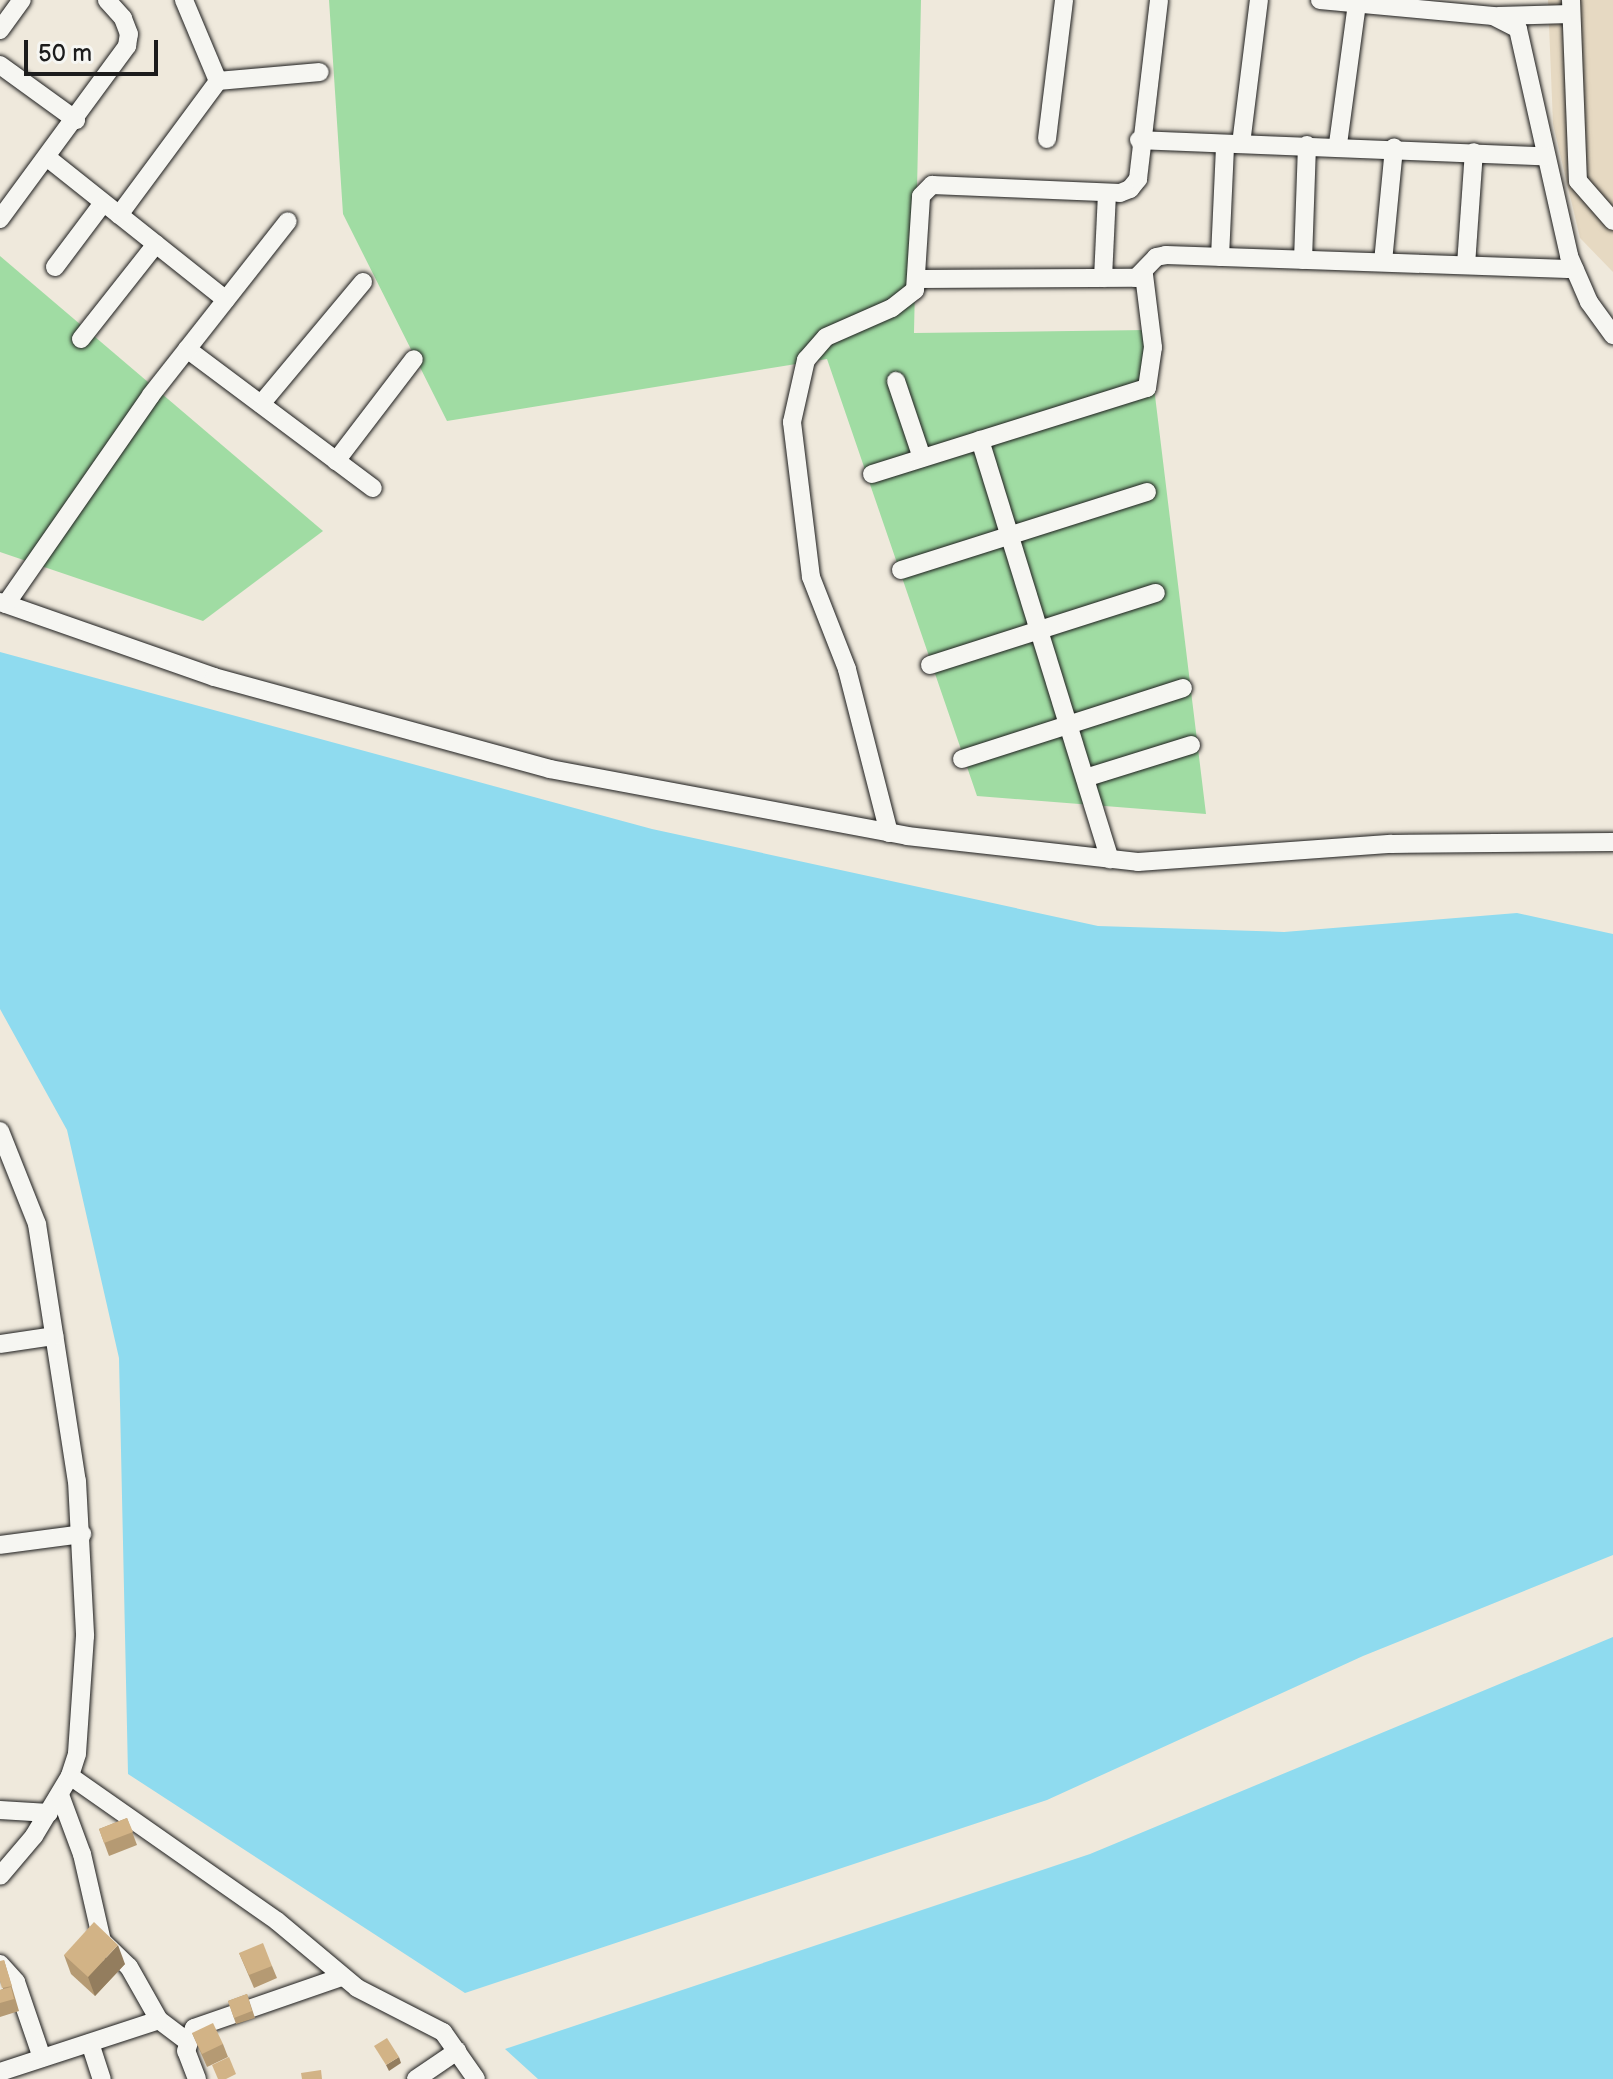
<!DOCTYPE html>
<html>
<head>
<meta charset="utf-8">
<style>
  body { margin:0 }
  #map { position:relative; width:1613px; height:2079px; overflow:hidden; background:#efe9dc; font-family:"Balsamiq Sans",sans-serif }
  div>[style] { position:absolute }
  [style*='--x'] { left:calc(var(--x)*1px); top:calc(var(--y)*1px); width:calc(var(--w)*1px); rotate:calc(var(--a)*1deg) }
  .built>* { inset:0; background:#e6d9c2 }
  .green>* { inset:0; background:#a0dca3 }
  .water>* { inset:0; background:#8fdbef }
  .roads { filter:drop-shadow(0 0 2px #1c1c1c) drop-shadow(0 0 2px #1c1c1c) }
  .minor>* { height:18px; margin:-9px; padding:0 9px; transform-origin:9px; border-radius:9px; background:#f6f6f2 }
  .wall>* { inset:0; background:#b59a73 }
  .shaded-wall>* { inset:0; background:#937d5e }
  .building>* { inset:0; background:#d2b386 }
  span { translate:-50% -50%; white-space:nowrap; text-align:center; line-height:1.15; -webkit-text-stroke:8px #f6f6f2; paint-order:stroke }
  .scale { position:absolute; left:24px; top:40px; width:134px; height:36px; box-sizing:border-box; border:4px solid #1c1c1c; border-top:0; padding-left:10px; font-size:24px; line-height:28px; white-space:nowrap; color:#1c1c1c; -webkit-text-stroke:6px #f6f6f2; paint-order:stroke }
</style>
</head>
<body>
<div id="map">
  <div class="built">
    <div style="clip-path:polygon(1548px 0,1613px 0,1613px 272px,1580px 238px,1553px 124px)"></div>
  </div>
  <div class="green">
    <div style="clip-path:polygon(329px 0,921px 0,914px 333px,1147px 330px,1206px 814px,977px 796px,827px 359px,447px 421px,343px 214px)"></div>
    <div style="clip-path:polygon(0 256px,323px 531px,203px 621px,0 552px)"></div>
  </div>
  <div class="water">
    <div style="clip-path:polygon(0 652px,652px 829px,1098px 926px,1284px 932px,1517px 913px,1613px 934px,1613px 1555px,1363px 1656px,1047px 1800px,465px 1993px,128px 1774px,119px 1358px,67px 1130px,0 1009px)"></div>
    <div style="clip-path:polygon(1613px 1637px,1613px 2079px,538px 2079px,505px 2049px,1090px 1854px)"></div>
  </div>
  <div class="roads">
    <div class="minor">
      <div style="--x:1320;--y:0;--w:174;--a:5.3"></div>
      <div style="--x:1493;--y:16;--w:28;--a:27"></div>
      <div style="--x:1518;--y:29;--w:233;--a:77.3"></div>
      <div style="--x:1569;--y:256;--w:50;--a:66.5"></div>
      <div style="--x:1589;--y:302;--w:41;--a:54"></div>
      <div style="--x:1571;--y:0;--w:181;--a:87.8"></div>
      <div style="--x:1578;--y:181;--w:53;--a:48.8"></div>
      <div style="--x:1498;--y:16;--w:73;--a:-1.6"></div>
      <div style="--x:0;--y:30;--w:37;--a:-54"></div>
      <div style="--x:0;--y:65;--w:94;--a:35.9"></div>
      <div style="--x:218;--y:81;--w:102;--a:-5"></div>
      <div style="--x:1047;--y:139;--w:140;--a:-83"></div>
      <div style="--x:1139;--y:140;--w:406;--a:2.3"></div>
      <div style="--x:1241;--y:144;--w:145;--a:-82.9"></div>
      <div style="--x:1338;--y:144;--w:141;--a:-82.3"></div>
      <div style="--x:49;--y:159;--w:226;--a:38.5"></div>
      <div style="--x:119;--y:215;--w:167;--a:-53.5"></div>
      <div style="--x:218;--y:81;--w:88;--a:-112.8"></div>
      <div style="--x:0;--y:219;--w:215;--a:-53.7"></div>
      <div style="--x:127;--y:46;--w:12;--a:-81"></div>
      <div style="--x:129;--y:34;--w:17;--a:-111"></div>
      <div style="--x:123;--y:18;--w:24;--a:-132"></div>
      <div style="--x:1220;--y:257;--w:112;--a:-87.4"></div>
      <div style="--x:1303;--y:260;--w:115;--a:-88"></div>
      <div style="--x:1383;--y:262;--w:115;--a:-84.5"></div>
      <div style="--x:1466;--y:265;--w:113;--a:-86"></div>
      <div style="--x:55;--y:267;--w:80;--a:-53.1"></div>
      <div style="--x:1103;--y:278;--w:85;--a:-87.3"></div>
      <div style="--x:918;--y:279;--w:218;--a:-0.3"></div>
      <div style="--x:1136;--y:278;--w:29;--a:-46"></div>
      <div style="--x:1156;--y:257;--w:10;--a:-11"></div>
      <div style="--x:1166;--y:255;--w:409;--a:2"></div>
      <div style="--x:81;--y:339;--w:121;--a:-51.7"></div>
      <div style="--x:187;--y:349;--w:232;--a:36.8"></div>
      <div style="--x:896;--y:381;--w:81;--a:71.3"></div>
      <div style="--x:261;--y:404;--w:159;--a:-50.1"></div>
      <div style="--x:980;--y:440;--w:439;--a:72.8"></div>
      <div style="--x:336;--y:461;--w:128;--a:-52.6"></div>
      <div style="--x:872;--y:474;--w:288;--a:-17.4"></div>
      <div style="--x:1147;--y:388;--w:41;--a:-81.7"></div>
      <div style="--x:1153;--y:347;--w:73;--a:-97.1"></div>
      <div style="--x:901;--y:570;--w:258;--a:-17.6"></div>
      <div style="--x:0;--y:602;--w:227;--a:19.3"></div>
      <div style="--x:214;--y:677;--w:348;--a:15.3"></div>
      <div style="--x:550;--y:769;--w:363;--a:10.6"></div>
      <div style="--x:907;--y:836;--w:232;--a:6.4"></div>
      <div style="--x:1138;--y:862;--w:254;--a:-4.1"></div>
      <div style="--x:1391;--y:844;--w:222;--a:-0.5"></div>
      <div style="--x:6;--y:604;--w:254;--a:-55.2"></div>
      <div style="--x:151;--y:395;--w:221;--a:-51.8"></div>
      <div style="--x:930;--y:665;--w:237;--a:-17.7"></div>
      <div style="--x:962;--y:759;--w:232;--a:-17.8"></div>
      <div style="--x:1085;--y:778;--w:111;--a:-17.3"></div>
      <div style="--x:889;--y:833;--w:169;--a:-104.4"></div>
      <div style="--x:847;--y:669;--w:99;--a:-111.4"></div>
      <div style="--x:811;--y:577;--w:156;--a:-97"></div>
      <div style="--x:792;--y:422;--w:64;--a:-77.3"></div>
      <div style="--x:806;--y:360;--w:30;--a:-49"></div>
      <div style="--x:826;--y:337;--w:72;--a:-23.7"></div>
      <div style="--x:892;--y:308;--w:29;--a:-38"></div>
      <div style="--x:915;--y:290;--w:94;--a:-86.3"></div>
      <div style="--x:921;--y:196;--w:16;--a:-45"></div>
      <div style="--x:932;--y:185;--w:188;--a:2.4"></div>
      <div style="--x:1120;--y:193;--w:11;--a:-22"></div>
      <div style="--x:1130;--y:189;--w:13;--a:-51"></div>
      <div style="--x:1138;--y:179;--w:180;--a:-83.3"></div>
      <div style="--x:0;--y:1131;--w:100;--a:68.3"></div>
      <div style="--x:37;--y:1224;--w:260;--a:81.2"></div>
      <div style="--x:77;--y:1481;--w:155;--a:87"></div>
      <div style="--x:85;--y:1636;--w:118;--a:93.9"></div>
      <div style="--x:77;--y:1754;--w:23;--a:108"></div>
      <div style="--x:70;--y:1776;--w:70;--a:121"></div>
      <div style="--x:34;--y:1836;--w:52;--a:130.4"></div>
      <div style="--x:0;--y:1344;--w:55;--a:-8.4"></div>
      <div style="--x:0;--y:1545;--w:83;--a:-7.6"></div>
      <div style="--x:70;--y:1776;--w:253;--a:35"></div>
      <div style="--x:277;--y:1921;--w:104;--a:39.9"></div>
      <div style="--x:357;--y:1988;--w:97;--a:27.1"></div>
      <div style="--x:443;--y:2032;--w:57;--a:54.9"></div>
      <div style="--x:60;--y:1795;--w:63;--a:69.6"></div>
      <div style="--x:82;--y:1854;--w:89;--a:77.1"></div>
      <div style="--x:102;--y:1941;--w:37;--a:44"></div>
      <div style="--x:129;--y:1967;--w:61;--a:60.5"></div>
      <div style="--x:159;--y:2020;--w:34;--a:37"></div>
      <div style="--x:0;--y:1810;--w:49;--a:3.5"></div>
      <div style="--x:0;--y:1964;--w:24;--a:48"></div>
      <div style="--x:16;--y:1982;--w:80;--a:71.1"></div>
      <div style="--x:90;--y:2043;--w:38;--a:72"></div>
      <div style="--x:0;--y:2072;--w:167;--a:-18.1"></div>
      <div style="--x:197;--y:2079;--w:30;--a:-111"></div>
      <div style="--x:186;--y:2051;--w:24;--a:-71"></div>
      <div style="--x:194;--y:2028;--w:156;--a:-19.1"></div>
      <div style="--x:416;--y:2079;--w:50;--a:-34.3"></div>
    </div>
  </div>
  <div class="wall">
    <div style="clip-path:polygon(127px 1818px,137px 1845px,109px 1856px,99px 1829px)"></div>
    <div style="clip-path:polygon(239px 1953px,272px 1966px,277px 1978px,254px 1988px)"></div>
    <div style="clip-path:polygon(64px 1955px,125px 1964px,95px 1996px,71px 1974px)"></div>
    <div style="clip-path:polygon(4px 1960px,19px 2011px,0 2017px,0 1990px,3px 1989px)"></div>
    <div style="clip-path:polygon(247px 1994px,255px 2018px,236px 2024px,228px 2001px)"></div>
    <div style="clip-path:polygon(192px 2033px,223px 2044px,228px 2057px,207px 2067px)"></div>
  </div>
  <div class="shaded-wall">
    <div style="clip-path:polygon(118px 1945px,125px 1964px,95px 1996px,88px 1977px)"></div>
    <div style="clip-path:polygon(399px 2057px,401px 2063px,389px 2071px,386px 2065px)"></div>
  </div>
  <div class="building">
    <div style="clip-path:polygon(127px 1818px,133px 1832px,104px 1843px,99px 1829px)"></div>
    <div style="clip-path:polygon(94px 1922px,118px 1945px,88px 1977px,64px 1955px)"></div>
    <div style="clip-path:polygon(263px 1943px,272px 1966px,249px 1975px,239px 1953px)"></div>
    <div style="clip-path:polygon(4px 1960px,12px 1986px,2px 1988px,0 1981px,0 1961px)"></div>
    <div style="clip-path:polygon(11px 1987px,14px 1999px,0 2003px,0 1990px)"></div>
    <div style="clip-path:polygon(247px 1994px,252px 2011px,234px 2018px,228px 2001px)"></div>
    <div style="clip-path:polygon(213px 2023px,223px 2044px,202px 2054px,192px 2033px)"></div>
    <div style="clip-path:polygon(387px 2038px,399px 2057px,386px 2065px,374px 2046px)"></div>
    <div style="clip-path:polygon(229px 2057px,236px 2074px,226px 2079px,218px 2079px,212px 2065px)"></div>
    <div style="clip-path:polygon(321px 2070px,322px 2079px,302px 2079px,301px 2073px)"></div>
  </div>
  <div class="scale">50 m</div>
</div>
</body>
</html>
